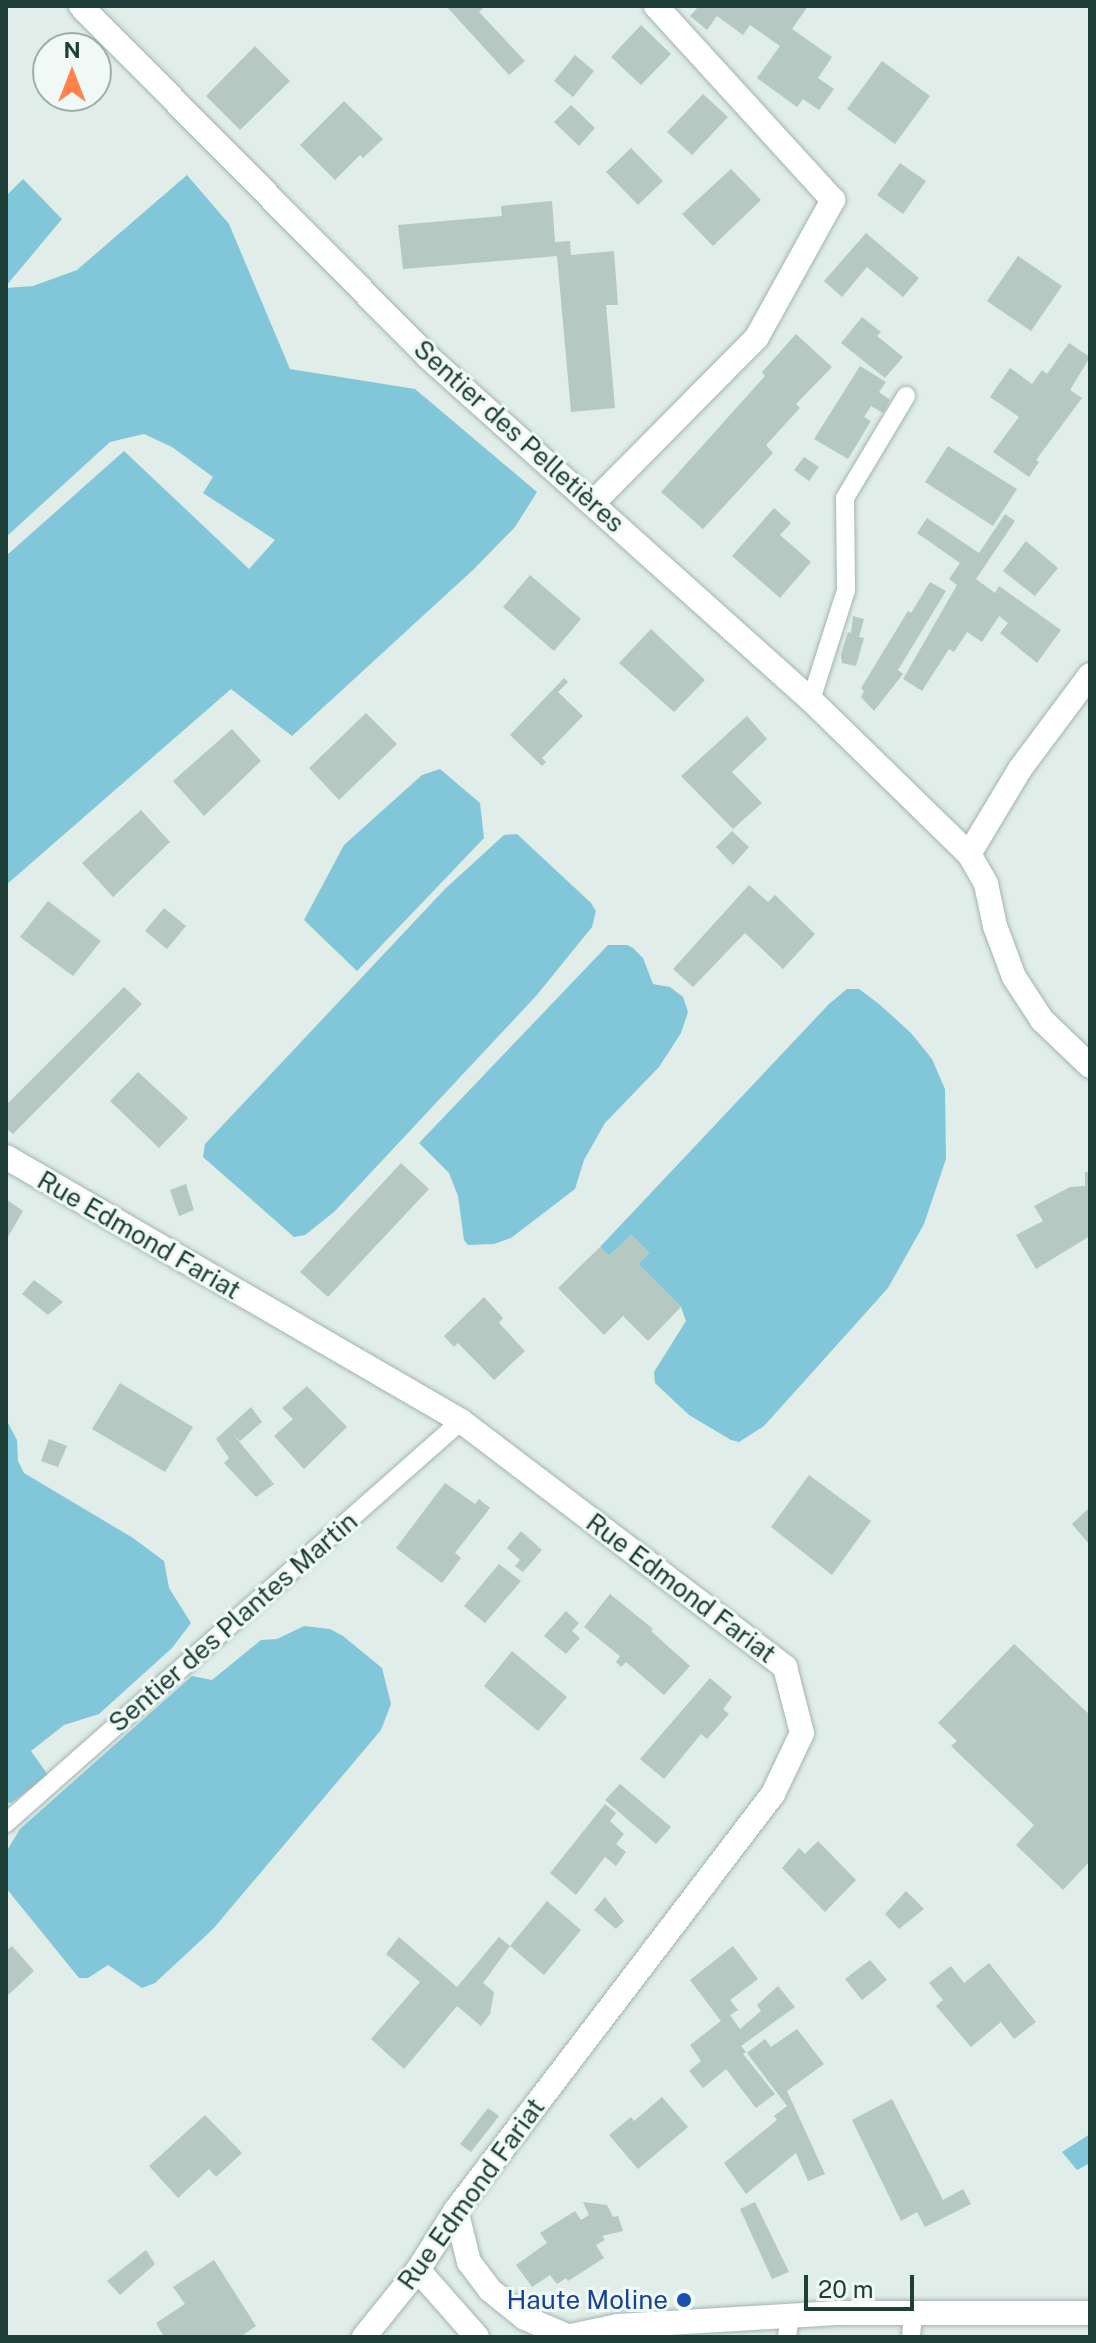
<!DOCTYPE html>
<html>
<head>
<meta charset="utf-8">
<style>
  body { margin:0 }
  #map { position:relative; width:1096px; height:2343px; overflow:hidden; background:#e0ede8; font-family:"Public Sans",sans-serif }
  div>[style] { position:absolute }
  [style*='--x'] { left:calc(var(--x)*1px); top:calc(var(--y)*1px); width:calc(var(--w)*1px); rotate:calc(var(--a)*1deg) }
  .water>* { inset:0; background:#81c6d9 }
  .building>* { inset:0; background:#b5c8c1 }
  .roads { filter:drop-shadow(0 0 2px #a2b5b0) drop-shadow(0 0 2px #a2b5b0) }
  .service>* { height:18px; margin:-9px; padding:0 9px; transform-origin:9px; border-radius:9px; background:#fff }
  .minor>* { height:24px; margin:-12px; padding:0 12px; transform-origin:12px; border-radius:12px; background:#fff }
  .tertiary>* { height:24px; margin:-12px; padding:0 12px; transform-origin:12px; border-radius:12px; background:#fff }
  .dots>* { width:22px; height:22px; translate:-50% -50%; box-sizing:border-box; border:4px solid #f0f9f5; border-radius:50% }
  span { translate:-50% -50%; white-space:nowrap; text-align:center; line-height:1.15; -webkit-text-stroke:6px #f0f9f5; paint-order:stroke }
  .street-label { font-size:26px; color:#1e3f38 }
  .transit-label { font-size:26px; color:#164399 }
  .right { translate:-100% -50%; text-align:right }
  .frame { position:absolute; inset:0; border:8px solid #1e3f38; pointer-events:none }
  .north { position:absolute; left:32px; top:32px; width:80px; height:80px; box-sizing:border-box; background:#f0f9f5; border:2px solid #9cafa9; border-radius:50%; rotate:0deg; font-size:22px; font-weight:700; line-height:32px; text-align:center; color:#1e3f38 }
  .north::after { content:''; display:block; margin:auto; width:28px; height:36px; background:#ff814b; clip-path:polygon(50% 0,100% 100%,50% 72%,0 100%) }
  .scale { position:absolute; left:804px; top:2275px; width:110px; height:36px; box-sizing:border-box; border:4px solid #1e3f38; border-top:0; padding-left:10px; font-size:24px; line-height:28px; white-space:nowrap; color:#1e3f38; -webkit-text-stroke:6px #f0f9f5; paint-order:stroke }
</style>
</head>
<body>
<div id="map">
  <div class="water">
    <div style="clip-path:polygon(187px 175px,229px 224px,290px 369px,415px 389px,537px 492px,515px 527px,474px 569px,292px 736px,231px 689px,6px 885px,6px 556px,124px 451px,249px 569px,275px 540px,203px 493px,213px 477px,172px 447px,144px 434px,110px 442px,6px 537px,6px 288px,33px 286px,77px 270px)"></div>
    <div style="clip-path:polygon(23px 179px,62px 219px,6px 286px,6px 196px)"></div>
    <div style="clip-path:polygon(440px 769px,480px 803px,484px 838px,357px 971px,304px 920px,344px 845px,422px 775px)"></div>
    <div style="clip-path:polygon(517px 834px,591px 903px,596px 911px,592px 927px,536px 996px,334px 1212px,305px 1235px,294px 1237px,203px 1157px,205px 1144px,445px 889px,504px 835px)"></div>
    <div style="clip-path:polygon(608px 945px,627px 945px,633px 948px,643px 958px,653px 984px,670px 987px,683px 997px,688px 1012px,681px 1033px,659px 1067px,605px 1123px,584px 1160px,575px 1189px,511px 1238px,494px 1244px,468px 1245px,464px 1240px,458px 1196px,449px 1173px,419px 1143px)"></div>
    <div style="clip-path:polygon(847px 989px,859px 989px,879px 1004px,911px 1033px,932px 1059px,945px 1089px,946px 1159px,924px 1224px,888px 1288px,764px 1426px,739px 1442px,731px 1440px,689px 1415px,655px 1383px,654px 1372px,686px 1321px,681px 1307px,638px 1264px,649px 1253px,631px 1235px,609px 1256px,600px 1247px,829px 1004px)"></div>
    <div style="clip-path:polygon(6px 1419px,17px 1440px,18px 1461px,24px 1473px,133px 1538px,164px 1561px,169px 1588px,191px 1623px,172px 1648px,99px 1714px,64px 1725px,31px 1751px,48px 1775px,11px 1803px,6px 1802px)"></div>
    <div style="clip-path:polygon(304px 1626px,330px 1629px,343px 1636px,382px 1668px,391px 1704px,381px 1730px,213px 1929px,155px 1983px,142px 1988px,108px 1965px,88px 1978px,79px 1978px,6px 1888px,6px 1852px,20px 1829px,192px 1676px,212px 1680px,261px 1640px,277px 1639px)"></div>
    <div style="clip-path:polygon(1090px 2134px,1090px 2163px,1077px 2170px,1062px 2152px)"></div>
  </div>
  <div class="building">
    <div style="clip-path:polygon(446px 6px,485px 6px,479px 12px,525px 61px,509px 75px)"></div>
    <div style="clip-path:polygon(699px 6px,808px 6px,792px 29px,832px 57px,818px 78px,834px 89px,819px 110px,803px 99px,797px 107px,757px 78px,780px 46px,750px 25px,743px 35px,717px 16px,707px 30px,690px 16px)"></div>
    <div style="clip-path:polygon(641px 25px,671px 54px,641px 85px,611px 57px)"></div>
    <div style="clip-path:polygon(255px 46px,290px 81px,240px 130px,206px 96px)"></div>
    <div style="clip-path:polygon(575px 55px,594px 71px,573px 97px,554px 81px)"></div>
    <div style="clip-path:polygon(882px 61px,930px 96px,895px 144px,847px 109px)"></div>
    <div style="clip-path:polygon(703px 94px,728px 117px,692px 155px,667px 132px)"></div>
    <div style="clip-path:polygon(344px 101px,383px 139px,363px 158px,360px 155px,335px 180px,300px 145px)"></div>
    <div style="clip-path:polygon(571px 105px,595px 128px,579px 146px,554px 122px)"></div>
    <div style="clip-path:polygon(631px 148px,663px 181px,638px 205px,606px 172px)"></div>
    <div style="clip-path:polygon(900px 163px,926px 181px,903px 214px,877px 195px)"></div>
    <div style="clip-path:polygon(731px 169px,761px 200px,713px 246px,682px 214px)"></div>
    <div style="clip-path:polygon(552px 201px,555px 242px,570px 241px,571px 255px,614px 251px,618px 305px,606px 305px,615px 408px,571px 412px,557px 256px,403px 269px,398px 225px,502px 216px,501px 206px)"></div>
    <div style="clip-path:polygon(866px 233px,919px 278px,903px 297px,867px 267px,842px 297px,824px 281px)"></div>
    <div style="clip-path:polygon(1018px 256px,1062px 286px,1031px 331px,987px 301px)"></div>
    <div style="clip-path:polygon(862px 317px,881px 332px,877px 336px,903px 357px,885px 378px,841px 343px)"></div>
    <div style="clip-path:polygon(796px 334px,832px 367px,796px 404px,800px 408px,766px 445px,773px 453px,703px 529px,661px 492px,765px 376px,762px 372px)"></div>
    <div style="clip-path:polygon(1069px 343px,1090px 357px,1070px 390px,1082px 398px,1036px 460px,1039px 462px,1029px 477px,993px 452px,1019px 417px,990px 397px,1010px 368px,1032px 384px,1042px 370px,1047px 374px)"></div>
    <div style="clip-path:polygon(860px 366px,886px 382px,879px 392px,890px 400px,883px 413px,871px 406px,864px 417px,871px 421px,848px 459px,814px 439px)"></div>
    <div style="clip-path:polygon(948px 446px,1017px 489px,993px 526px,925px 482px)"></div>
    <div style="clip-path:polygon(804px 457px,819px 467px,809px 481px,794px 470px)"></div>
    <div style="clip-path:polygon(774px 508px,791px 523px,780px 535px,811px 562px,780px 598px,732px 556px)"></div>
    <div style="clip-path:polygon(1005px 514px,1015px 521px,976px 579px,995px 593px,999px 586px,1061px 630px,1037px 663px,1000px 633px,1008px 623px,999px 616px,982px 642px,967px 632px,954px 652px,949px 649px,922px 691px,903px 679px,957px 585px,949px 579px,960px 563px,917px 533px,927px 518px,979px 553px)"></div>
    <div style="clip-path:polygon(1026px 541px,1058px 568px,1035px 596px,1003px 571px)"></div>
    <div style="clip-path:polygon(530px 575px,581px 619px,554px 651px,503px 607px)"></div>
    <div style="clip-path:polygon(930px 582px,946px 591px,898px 670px,903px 674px,874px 711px,861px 697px,864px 691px,861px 688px,908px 611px,911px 613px)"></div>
    <div style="clip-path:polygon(853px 616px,864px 619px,859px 637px,864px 638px,856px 666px,842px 663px,841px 654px,848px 632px,851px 633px)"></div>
    <div style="clip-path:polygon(651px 629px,705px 680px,674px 712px,619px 663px)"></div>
    <div style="clip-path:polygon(564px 678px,568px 682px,558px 692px,583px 716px,542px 758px,546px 762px,542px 766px,510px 735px)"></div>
    <div style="clip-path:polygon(366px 713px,397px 744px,339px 800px,309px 768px)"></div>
    <div style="clip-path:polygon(747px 716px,767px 739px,732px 772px,762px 803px,733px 829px,681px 776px)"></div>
    <div style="clip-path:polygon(232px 729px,261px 761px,204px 816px,173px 781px)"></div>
    <div style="clip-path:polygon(141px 810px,170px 842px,113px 897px,82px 863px)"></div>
    <div style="clip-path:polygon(732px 831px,749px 847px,733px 865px,716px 847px)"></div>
    <div style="clip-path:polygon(749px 885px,768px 902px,775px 895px,815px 934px,783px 969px,745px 933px,693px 987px,673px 969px)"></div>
    <div style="clip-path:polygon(48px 901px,101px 941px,73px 976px,20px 937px)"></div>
    <div style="clip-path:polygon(164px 908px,186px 926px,167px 949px,145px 931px)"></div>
    <div style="clip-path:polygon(124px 987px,142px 1004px,13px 1134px,6px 1128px,6px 1105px)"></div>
    <div style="clip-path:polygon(138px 1072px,188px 1118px,159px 1148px,110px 1101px)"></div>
    <div style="clip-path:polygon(401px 1163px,429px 1189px,328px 1297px,300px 1272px)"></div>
    <div style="clip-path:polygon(1085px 1172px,1090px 1172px,1090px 1236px,1036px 1269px,1016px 1235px,1043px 1221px,1034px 1206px,1070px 1187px,1085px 1186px)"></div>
    <div style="clip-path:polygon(186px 1184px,194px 1210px,179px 1216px,170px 1190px)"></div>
    <div style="clip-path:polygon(6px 1199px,23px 1211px,6px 1240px)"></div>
    <div style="clip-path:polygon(631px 1235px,649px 1253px,638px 1264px,681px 1307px,648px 1341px,623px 1316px,604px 1335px,558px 1288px,600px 1247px,609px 1256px)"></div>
    <div style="clip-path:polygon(34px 1280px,63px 1302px,48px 1315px,22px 1294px)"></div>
    <div style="clip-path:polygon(484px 1297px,503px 1318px,499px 1323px,525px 1351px,494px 1380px,458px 1343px,454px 1347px,444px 1336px)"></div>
    <div style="clip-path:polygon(120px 1383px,193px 1427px,165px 1472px,92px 1429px)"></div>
    <div style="clip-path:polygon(307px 1386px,347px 1427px,304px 1469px,274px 1436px,293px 1419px,282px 1408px)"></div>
    <div style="clip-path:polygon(251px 1407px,262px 1422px,240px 1441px,233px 1434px,274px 1484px,256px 1497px,224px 1463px,229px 1458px,216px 1439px)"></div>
    <div style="clip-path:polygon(49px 1439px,67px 1446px,58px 1467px,41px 1461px)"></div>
    <div style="clip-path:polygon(809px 1475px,871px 1521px,832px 1575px,771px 1527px)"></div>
    <div style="clip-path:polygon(445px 1483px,475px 1504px,479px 1499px,490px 1508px,455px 1553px,461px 1558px,442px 1583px,396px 1548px)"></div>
    <div style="clip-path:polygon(1090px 1507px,1090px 1545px,1072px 1524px)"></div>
    <div style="clip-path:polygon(521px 1531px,542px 1550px,523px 1572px,515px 1566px,520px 1560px,507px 1548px)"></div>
    <div style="clip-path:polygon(499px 1564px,521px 1581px,485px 1623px,464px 1606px)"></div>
    <div style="clip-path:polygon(610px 1594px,653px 1629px,651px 1631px,690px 1666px,664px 1695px,626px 1662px,621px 1667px,616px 1662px,620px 1656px,584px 1627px)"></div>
    <div style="clip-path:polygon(566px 1611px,579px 1623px,572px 1631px,580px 1638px,566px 1654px,544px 1636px)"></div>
    <div style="clip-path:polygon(1014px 1644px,1090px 1715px,1090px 1861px,1063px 1890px,1016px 1845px,1034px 1825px,951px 1746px,957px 1741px,938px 1723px)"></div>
    <div style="clip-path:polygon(512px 1651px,567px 1697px,538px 1731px,484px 1686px)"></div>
    <div style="clip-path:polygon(710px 1678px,732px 1697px,723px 1709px,729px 1714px,707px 1739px,701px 1734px,664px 1779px,640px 1759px)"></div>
    <div style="clip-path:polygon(620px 1784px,671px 1827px,656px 1844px,605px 1800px)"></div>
    <div style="clip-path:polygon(605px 1804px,616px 1813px,610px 1821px,624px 1834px,616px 1844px,626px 1852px,616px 1866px,605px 1857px,576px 1895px,550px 1873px)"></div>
    <div style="clip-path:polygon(818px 1841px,856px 1880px,825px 1912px,782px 1868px,799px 1848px,805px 1854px)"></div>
    <div style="clip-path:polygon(906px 1891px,924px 1909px,899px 1929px,885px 1914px)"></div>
    <div style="clip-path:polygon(605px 1897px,624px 1921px,616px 1929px,594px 1910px)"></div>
    <div style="clip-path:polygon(547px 1901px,581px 1930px,544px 1975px,510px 1946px)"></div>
    <div style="clip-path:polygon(399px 1937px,457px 1987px,499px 1937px,510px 1946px,483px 1983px,494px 1992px,490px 2014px,481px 2026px,457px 2006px,404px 2069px,371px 2039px,420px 1982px,386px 1954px)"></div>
    <div style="clip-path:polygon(12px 1946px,34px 1971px,6px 1997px,6px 1951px)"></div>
    <div style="clip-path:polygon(733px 1946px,758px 1979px,730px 2000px,738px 2010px,730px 2015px,740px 2029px,761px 2011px,757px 2005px,778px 1986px,795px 2007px,741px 2046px,746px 2052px,743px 2054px,775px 2094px,756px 2108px,726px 2069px,703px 2088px,689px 2071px,701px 2061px,690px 2045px,721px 2021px,690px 1980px)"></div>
    <div style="clip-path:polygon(870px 1960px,887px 1980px,862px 2000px,845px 1979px)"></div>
    <div style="clip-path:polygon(989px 1963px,1036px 2022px,1014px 2039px,1001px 2022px,971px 2047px,936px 2006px,943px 2000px,929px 1983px,951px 1966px,964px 1983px)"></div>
    <div style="clip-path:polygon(797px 2029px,824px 2064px,787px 2091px,825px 2174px,808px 2181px,796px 2153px,746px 2194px,724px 2163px,777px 2120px,774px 2116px,787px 2106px,747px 2053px,765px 2039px,771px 2047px)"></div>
    <div style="clip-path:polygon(662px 2097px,688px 2127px,638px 2169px,609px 2135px,631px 2117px,634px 2121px)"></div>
    <div style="clip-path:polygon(892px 2099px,943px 2200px,963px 2189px,971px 2204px,925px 2227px,917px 2212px,901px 2221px,852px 2120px)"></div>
    <div style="clip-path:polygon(488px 2108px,499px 2116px,471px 2152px,460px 2144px)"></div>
    <div style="clip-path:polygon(205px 2115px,242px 2153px,216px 2177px,209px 2169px,178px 2198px,149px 2166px)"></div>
    <div style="clip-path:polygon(583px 2202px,607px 2205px,613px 2217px,618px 2216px,623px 2231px,602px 2236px,605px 2240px,596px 2245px,604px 2258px,568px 2281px,566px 2278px,557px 2284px,550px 2275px,532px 2287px,516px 2265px,547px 2243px,540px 2233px,575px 2211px,581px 2220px,589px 2215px)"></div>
    <div style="clip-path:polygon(755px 2202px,789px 2272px,772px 2279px,740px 2209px)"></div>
    <div style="clip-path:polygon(146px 2250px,155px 2264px,120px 2295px,107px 2281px)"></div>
    <div style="clip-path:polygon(214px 2260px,256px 2326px,240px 2337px,164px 2337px,156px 2323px,185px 2304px,173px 2287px)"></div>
  </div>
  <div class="roads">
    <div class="service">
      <div style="--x:811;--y:700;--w:115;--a:-72.3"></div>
      <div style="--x:846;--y:590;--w:92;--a:-90.6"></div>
      <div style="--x:845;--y:498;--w:119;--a:-59.1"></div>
      <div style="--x:6;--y:1823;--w:607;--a:-41.46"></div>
      <div style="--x:787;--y:2337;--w:22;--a:-82"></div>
      <div style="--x:911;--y:2337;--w:25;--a:-85"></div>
    </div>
    <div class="minor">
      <div style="--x:81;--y:6;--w:492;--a:45.3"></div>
      <div style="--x:427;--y:356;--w:516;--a:41.86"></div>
      <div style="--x:811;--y:700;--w:221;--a:44.3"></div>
      <div style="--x:969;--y:854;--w:34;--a:60"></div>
      <div style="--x:986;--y:884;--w:43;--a:77.9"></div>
      <div style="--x:995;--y:926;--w:54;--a:69.6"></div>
      <div style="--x:1014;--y:977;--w:51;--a:56.9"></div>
      <div style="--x:1042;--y:1020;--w:66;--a:43.8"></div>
      <div style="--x:593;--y:503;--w:233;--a:-45.3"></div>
      <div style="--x:757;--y:337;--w:157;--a:-61"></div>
      <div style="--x:833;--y:200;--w:263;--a:-132.4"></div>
      <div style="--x:969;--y:854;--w:99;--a:-59"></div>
      <div style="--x:1020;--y:769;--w:117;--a:-53.3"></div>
      <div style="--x:456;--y:2210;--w:54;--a:76"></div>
      <div style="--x:469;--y:2262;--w:35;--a:53"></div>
      <div style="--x:490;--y:2290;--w:45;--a:38.7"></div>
      <div style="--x:525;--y:2318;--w:46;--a:23.2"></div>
      <div style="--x:418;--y:2270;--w:89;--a:48.6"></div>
      <div style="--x:566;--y:2337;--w:53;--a:-11.9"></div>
      <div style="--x:618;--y:2326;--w:219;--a:-3.4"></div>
      <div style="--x:837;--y:2313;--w:253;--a:0"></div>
    </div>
    <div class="tertiary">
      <div style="--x:6;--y:1157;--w:526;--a:30.12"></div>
      <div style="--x:461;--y:1421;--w:407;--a:37.2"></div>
      <div style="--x:785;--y:1667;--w:68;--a:75.6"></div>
      <div style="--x:802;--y:1733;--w:68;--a:115.4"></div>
      <div style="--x:773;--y:1794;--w:523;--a:127.31"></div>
      <div style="--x:456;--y:2210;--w:71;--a:122.3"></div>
      <div style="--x:418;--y:2270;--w:86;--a:128.9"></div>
    </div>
  </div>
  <div class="dots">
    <div style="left:684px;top:2300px;background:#1a4fb4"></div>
  </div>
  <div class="street-label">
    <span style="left:519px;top:436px;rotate:42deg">Sentier des Pelletières</span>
    <span style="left:139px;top:1235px;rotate:30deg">Rue Edmond Fariat</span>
    <span style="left:681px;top:1588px;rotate:37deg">Rue Edmond Fariat</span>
    <span style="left:233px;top:1622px;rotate:-41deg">Sentier des Plantes Martin</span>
    <span style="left:471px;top:2194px;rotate:-54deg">Rue Edmond Fariat</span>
  </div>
  <div class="transit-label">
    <span class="right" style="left:668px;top:2300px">Haute Moline</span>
  </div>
  <div class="frame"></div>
  <div class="north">N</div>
  <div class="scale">20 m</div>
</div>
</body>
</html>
